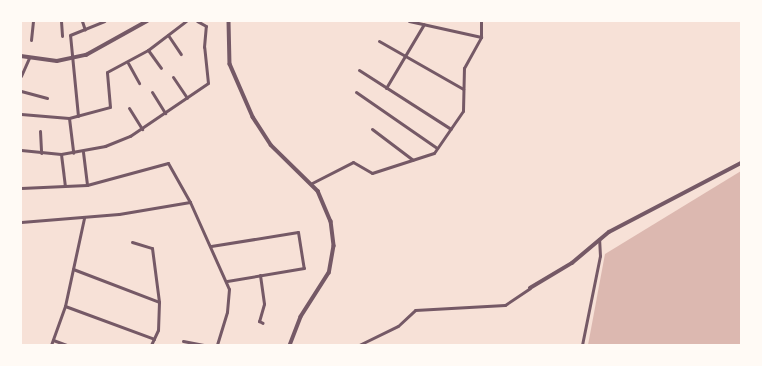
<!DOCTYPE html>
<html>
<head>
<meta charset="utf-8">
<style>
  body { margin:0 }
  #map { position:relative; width:762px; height:366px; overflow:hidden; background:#f7e1d7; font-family:"Sofia Sans Condensed",sans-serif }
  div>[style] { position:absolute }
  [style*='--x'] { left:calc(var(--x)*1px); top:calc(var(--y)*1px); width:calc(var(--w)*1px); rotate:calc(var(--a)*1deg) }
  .water>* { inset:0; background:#dcb8b0 }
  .minor>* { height:3px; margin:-1.5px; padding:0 1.5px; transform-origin:1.5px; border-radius:1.5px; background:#755966 }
  .tertiary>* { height:3.5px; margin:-1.75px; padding:0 1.75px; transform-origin:1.75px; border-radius:1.75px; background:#755966 }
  span { translate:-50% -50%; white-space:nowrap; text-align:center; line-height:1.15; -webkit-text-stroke:3px #fffaf5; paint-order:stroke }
  .frame { position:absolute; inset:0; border:22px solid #fffaf5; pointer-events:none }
</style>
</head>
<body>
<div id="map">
  <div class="water">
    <div style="clip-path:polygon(741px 171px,741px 345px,588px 345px,605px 254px)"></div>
  </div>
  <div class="minor">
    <div style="--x:61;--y:21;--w:15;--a:86"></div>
    <div style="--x:82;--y:21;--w:9;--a:72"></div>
    <div style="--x:409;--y:21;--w:74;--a:12.5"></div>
    <div style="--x:168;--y:35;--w:23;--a:56"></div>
    <div style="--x:31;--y:40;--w:19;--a:-84"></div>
    <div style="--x:379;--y:41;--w:97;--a:29.7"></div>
    <div style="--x:148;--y:50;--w:22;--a:54"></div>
    <div style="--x:128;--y:63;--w:23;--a:61"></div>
    <div style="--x:359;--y:70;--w:109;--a:32.7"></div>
    <div style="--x:21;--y:76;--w:20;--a:-66"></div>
    <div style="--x:173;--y:77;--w:25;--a:56"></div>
    <div style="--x:386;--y:88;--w:74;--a:-59.3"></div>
    <div style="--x:21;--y:91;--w:27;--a:15"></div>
    <div style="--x:152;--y:92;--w:25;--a:58"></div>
    <div style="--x:356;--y:92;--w:98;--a:34.7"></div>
    <div style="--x:129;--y:108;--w:25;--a:58"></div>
    <div style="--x:21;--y:114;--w:48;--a:4.8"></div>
    <div style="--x:69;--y:118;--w:42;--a:-15"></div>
    <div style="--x:110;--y:107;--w:35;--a:-95"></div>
    <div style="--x:107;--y:72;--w:47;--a:-28.2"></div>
    <div style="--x:148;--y:50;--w:48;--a:-37.3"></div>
    <div style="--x:78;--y:116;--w:81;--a:-95.6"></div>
    <div style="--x:70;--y:35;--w:37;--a:-22"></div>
    <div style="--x:69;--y:118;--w:35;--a:83"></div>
    <div style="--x:372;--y:129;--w:51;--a:37.1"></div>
    <div style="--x:40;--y:131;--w:22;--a:87"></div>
    <div style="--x:21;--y:150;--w:40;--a:5.7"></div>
    <div style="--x:61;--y:154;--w:45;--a:-10.3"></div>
    <div style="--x:105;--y:146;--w:27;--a:-22"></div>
    <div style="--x:130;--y:136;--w:94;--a:-34.2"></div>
    <div style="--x:208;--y:83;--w:36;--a:-96"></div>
    <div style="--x:204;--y:47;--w:21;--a:-85"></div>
    <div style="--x:206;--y:26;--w:10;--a:-151"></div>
    <div style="--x:83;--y:152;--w:33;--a:83"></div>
    <div style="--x:61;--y:154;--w:32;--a:83"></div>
    <div style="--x:312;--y:183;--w:46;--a:-27.1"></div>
    <div style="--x:353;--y:162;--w:22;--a:30"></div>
    <div style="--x:372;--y:173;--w:65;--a:-17.9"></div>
    <div style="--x:434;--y:153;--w:51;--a:-55.4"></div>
    <div style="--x:463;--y:111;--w:43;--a:-88.7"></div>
    <div style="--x:464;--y:68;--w:35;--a:-61"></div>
    <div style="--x:481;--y:37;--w:16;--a:-90"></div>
    <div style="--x:21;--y:188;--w:66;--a:-2.6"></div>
    <div style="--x:87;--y:185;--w:84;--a:-15.2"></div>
    <div style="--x:168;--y:163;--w:45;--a:60.6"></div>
    <div style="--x:190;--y:202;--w:95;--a:65.9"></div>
    <div style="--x:229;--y:289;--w:23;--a:95"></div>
    <div style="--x:227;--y:312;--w:34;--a:107"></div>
    <div style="--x:21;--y:222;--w:98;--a:-4.7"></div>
    <div style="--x:119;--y:214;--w:72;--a:-9.6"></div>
    <div style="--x:132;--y:242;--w:21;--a:17"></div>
    <div style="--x:152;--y:248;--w:54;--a:82.6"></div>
    <div style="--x:159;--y:302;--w:28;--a:92"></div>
    <div style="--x:158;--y:330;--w:17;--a:115"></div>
    <div style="--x:211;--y:246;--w:88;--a:-9.1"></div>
    <div style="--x:298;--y:232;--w:36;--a:81"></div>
    <div style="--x:304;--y:268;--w:78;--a:170.4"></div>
    <div style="--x:73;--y:269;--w:92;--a:21"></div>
    <div style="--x:260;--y:275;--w:29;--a:82"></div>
    <div style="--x:264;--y:304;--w:18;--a:106"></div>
    <div style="--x:259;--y:321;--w:4;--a:27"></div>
    <div style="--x:65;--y:306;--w:95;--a:20.3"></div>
    <div style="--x:53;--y:340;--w:15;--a:20"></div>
    <div style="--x:183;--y:341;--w:21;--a:11"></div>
    <div style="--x:51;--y:345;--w:41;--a:-70.3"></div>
    <div style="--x:65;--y:306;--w:90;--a:-77.8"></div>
    <div style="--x:243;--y:345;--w:30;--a:0"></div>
    <div style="--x:359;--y:345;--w:43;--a:-26"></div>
    <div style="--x:398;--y:326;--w:23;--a:-43"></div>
    <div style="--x:415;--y:310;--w:90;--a:-3.2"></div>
    <div style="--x:505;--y:305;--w:30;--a:-34"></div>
    <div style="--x:582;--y:345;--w:91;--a:-78.6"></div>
    <div style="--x:600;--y:256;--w:17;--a:-93"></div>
  </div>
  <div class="tertiary">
    <div style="--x:229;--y:21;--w:43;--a:88.7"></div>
    <div style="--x:230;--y:64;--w:58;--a:66.5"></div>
    <div style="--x:253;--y:117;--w:33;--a:57"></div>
    <div style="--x:271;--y:145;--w:66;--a:44.4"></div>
    <div style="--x:318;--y:191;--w:33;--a:67"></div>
    <div style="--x:331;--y:221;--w:25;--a:83"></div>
    <div style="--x:334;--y:246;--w:27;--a:100"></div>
    <div style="--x:329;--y:273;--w:52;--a:122.5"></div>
    <div style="--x:301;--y:317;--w:30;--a:111"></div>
    <div style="--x:21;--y:56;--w:36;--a:8"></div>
    <div style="--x:57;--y:61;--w:30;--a:-12"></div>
    <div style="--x:86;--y:55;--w:70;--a:-29.1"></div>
    <div style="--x:530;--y:288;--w:49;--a:-30.8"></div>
    <div style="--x:572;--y:263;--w:48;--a:-40"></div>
    <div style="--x:609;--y:232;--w:149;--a:-27.6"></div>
  </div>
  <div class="frame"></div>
</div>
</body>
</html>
